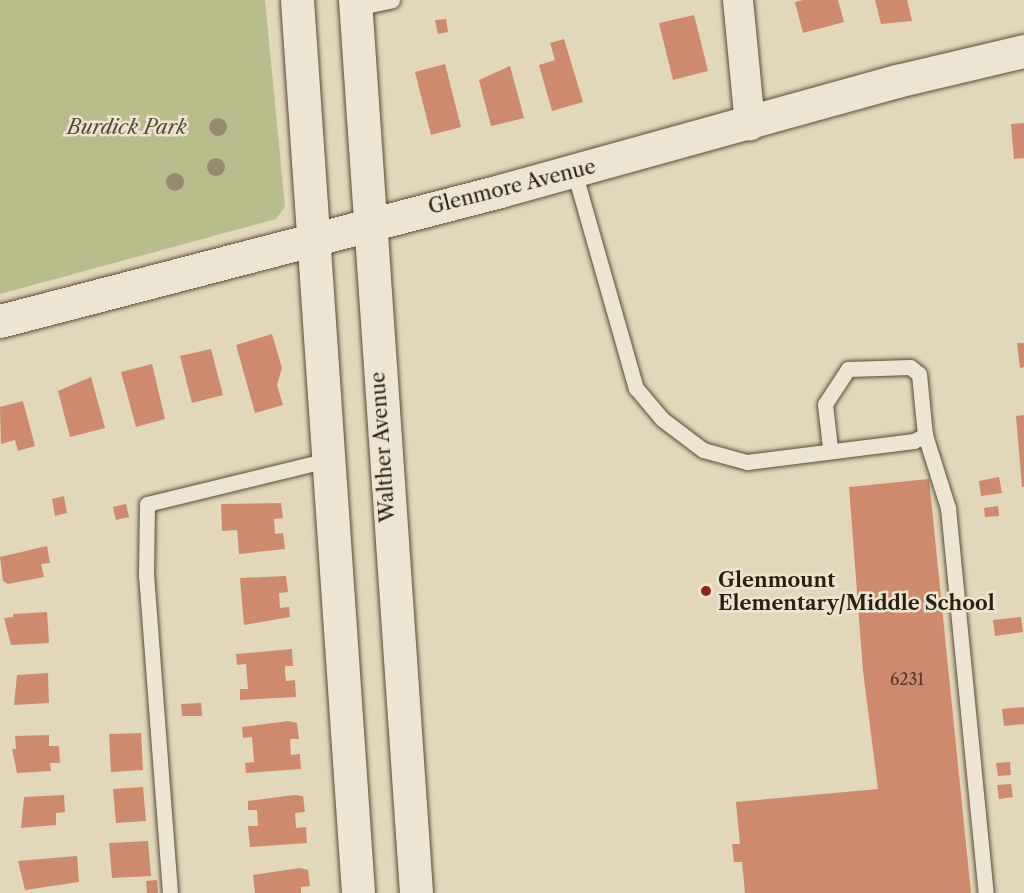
<!DOCTYPE html>
<html>
<head>
<meta charset="utf-8">
<style>
  body { margin:0 }
  #map { position:relative; width:1024px; height:893px; overflow:hidden; background:#e3d7b9; font-family:"Libre Caslon Text",serif }
  div>[style] { position:absolute }
  [style*='--x'] { left:calc(var(--x)*1px); top:calc(var(--y)*1px); width:calc(var(--w)*1px); rotate:calc(var(--a)*1deg) }
  .green>* { inset:0; background:#b9bd8c }
  .building>* { inset:0; background:#ce8a6c }
  .roads { filter:drop-shadow(0 0 2px #594c38) drop-shadow(0 0 2px #594c38) }
  .service>* { height:15px; margin:-7.5px; padding:0 7.5px; transform-origin:7.5px; border-radius:7.5px; background:#ede5d2 }
  .minor>* { height:30px; margin:-15px; padding:0 15px; transform-origin:15px; border-radius:15px; background:#ede5d2 }
  .tertiary>* { height:33px; margin:-16.5px; padding:0 16.5px; transform-origin:16.5px; border-radius:16.5px; background:#ede5d2 }
  .secondary>* { height:33px; margin:-16.5px; padding:0 16.5px; transform-origin:16.5px; border-radius:16.5px; background:#ede5d2 }
  .trees>* { width:18px; height:18px; margin:-9px; border-radius:50%; background:#958c6f }
  .dots>* { width:16px; height:16px; translate:-50% -50%; box-sizing:border-box; border:3px solid #ede5d2; border-radius:50% }
  span { translate:-50% -50%; white-space:nowrap; text-align:center; line-height:1.15; -webkit-text-stroke:5px #ede5d2; paint-order:stroke }
  .number-label { font-size:16px; color:#543925 }
  .number-label span { -webkit-text-stroke-width:0 }
  .park-label { font-size:20px; color:#564e33; font-style:italic }
  .street-label { font-size:20px; color:#2b1e0d }
  .poi-label { font-size:20px; color:#2b1e0d; font-weight:700 }
  .left { translate:0 -50%; text-align:left }
</style>
</head>
<body>
<div id="map">
  <div class="green">
    <div style="clip-path:polygon(0 0,265px 0,285px 207px,276px 219px,0 294px)"></div>
  </div>
  <div class="building">
    <div style="clip-path:polygon(803px 0,838px 0,844px 22px,803px 33px,795px 2px)"></div>
    <div style="clip-path:polygon(875px 0,907px 0,912px 21px,881px 24px)"></div>
    <div style="clip-path:polygon(694px 15px,708px 71px,673px 80px,659px 23px)"></div>
    <div style="clip-path:polygon(446px 19px,448px 32px,438px 34px,435px 20px)"></div>
    <div style="clip-path:polygon(564px 39px,583px 102px,552px 111px,539px 65px,555px 60px,550px 43px)"></div>
    <div style="clip-path:polygon(445px 64px,461px 127px,431px 135px,415px 72px)"></div>
    <div style="clip-path:polygon(510px 66px,524px 118px,491px 126px,479px 80px)"></div>
    <div style="clip-path:polygon(1024px 123px,1024px 158px,1014px 159px,1011px 124px)"></div>
    <div style="clip-path:polygon(272px 334px,282px 368px,277px 385px,283px 405px,255px 413px,236px 345px)"></div>
    <div style="clip-path:polygon(1017px 343px,1024px 343px,1024px 367px,1020px 368px)"></div>
    <div style="clip-path:polygon(211px 349px,223px 395px,192px 403px,180px 356px)"></div>
    <div style="clip-path:polygon(152px 364px,165px 419px,136px 427px,121px 372px)"></div>
    <div style="clip-path:polygon(91px 377px,105px 428px,70px 437px,58px 391px)"></div>
    <div style="clip-path:polygon(23px 401px,35px 446px,18px 451px,15px 440px,1px 444px,0 407px)"></div>
    <div style="clip-path:polygon(1024px 415px,1024px 487px,1022px 487px,1016px 416px)"></div>
    <div style="clip-path:polygon(999px 477px,1002px 493px,981px 496px,979px 481px)"></div>
    <div style="clip-path:polygon(929px 479px,971px 893px,745px 893px,742px 862px,734px 862px,732px 844px,740px 844px,736px 802px,878px 789px,863px 671px,849px 487px)"></div>
    <div style="clip-path:polygon(64px 496px,67px 513px,55px 516px,52px 499px)"></div>
    <div style="clip-path:polygon(281px 503px,283px 518px,274px 519px,275px 534px,283px 533px,285px 549px,239px 554px,237px 530px,222px 531px,221px 504px)"></div>
    <div style="clip-path:polygon(126px 504px,129px 517px,116px 520px,113px 507px)"></div>
    <div style="clip-path:polygon(998px 506px,999px 516px,985px 517px,984px 508px)"></div>
    <div style="clip-path:polygon(47px 546px,50px 563px,41px 564px,44px 577px,8px 584px,3px 581px,0 557px)"></div>
    <div style="clip-path:polygon(286px 576px,288px 592px,279px 593px,280px 608px,289px 607px,290px 617px,244px 625px,240px 578px)"></div>
    <div style="clip-path:polygon(47px 612px,49px 643px,11px 645px,4px 618px,13px 617px,13px 614px)"></div>
    <div style="clip-path:polygon(1021px 617px,1023px 632px,995px 636px,993px 620px)"></div>
    <div style="clip-path:polygon(292px 649px,293px 666px,285px 666px,285px 673px,286px 681px,295px 680px,296px 697px,240px 700px,240px 689px,248px 689px,246px 664px,237px 665px,236px 654px)"></div>
    <div style="clip-path:polygon(48px 673px,49px 703px,14px 705px,17px 675px)"></div>
    <div style="clip-path:polygon(201px 703px,202px 716px,182px 716px,181px 704px)"></div>
    <div style="clip-path:polygon(1024px 707px,1024px 724px,1004px 726px,1002px 709px)"></div>
    <div style="clip-path:polygon(288px 721px,297px 723px,299px 739px,290px 739px,291px 755px,300px 754px,301px 769px,246px 773px,245px 763px,254px 762px,252px 737px,243px 738px,242px 727px)"></div>
    <div style="clip-path:polygon(141px 733px,143px 770px,111px 772px,109px 734px)"></div>
    <div style="clip-path:polygon(49px 735px,49px 746px,59px 746px,60px 763px,50px 763px,51px 771px,17px 773px,12px 749px,16px 749px,15px 736px)"></div>
    <div style="clip-path:polygon(1010px 762px,1011px 775px,998px 776px,996px 763px)"></div>
    <div style="clip-path:polygon(1011px 784px,1013px 797px,999px 799px,997px 785px)"></div>
    <div style="clip-path:polygon(143px 787px,146px 821px,116px 823px,113px 789px)"></div>
    <div style="clip-path:polygon(64px 795px,65px 812px,56px 813px,56px 825px,21px 828px,24px 797px)"></div>
    <div style="clip-path:polygon(294px 795px,303px 796px,305px 812px,295px 813px,296px 828px,306px 827px,307px 843px,250px 847px,248px 826px,258px 826px,257px 810px,248px 810px,248px 801px)"></div>
    <div style="clip-path:polygon(148px 841px,151px 876px,112px 878px,109px 843px)"></div>
    <div style="clip-path:polygon(77px 856px,79px 882px,25px 890px,18px 861px)"></div>
    <div style="clip-path:polygon(300px 868px,308px 870px,310px 886px,301px 887px,301px 893px,255px 893px,253px 875px)"></div>
    <div style="clip-path:polygon(157px 880px,158px 893px,147px 893px,146px 881px)"></div>
  </div>
  <div class="roads">
    <div class="service">
      <div style="--x:355;--y:8;--w:38;--a:-12"></div>
      <div style="--x:574;--y:171;--w:226;--a:74.1"></div>
      <div style="--x:636;--y:388;--w:40;--a:50"></div>
      <div style="--x:662;--y:419;--w:51;--a:37.1"></div>
      <div style="--x:703;--y:450;--w:46;--a:15.3"></div>
      <div style="--x:747;--y:462;--w:168;--a:-7.2"></div>
      <div style="--x:914;--y:441;--w:13;--a:-29"></div>
      <div style="--x:830;--y:448;--w:44;--a:-96.5"></div>
      <div style="--x:825;--y:404;--w:42;--a:-56.7"></div>
      <div style="--x:848;--y:369;--w:62;--a:-1.8"></div>
      <div style="--x:910;--y:367;--w:11;--a:38"></div>
      <div style="--x:919;--y:374;--w:61;--a:84.4"></div>
      <div style="--x:925;--y:435;--w:77;--a:72.5"></div>
      <div style="--x:948;--y:508;--w:387;--a:84.4"></div>
      <div style="--x:170;--y:893;--w:318;--a:-94.3"></div>
      <div style="--x:146;--y:576;--w:72;--a:-89.2"></div>
      <div style="--x:147;--y:504;--w:186;--a:-13.7"></div>
    </div>
    <div class="minor">
      <div style="--x:738;--y:0;--w:126;--a:84.5"></div>
    </div>
    <div class="tertiary">
      <div style="--x:0;--y:321;--w:517;--a:-14.57"></div>
      <div style="--x:500;--y:191;--w:412;--a:-15.5"></div>
      <div style="--x:897;--y:81;--w:130;--a:-13.3"></div>
    </div>
    <div class="secondary">
      <div style="--x:297;--y:0;--w:895;--a:86.09"></div>
      <div style="--x:355;--y:0;--w:895;--a:86.09"></div>
    </div>
  </div>
  <div class="trees">
    <div style="left:218px;top:127px"></div>
    <div style="left:216px;top:167px"></div>
    <div style="left:175px;top:182px"></div>
  </div>
  <div class="dots">
    <div style="left:706px;top:591px;background:#8f2418"></div>
  </div>
  <div class="number-label">
    <span style="left:907px;top:679px">6231</span>
  </div>
  <div class="park-label">
    <span style="left:127px;top:127px">Burdick Park</span>
  </div>
  <div class="street-label">
    <span style="left:512px;top:187px;rotate:-14deg">Glenmore Avenue</span>
    <span style="left:383px;top:447px;rotate:-94deg">Walther Avenue</span>
  </div>
  <div class="poi-label">
    <span class="left" style="left:718px;top:592px">Glenmount<br>Elementary/Middle School</span>
  </div>
</div>
</body>
</html>
